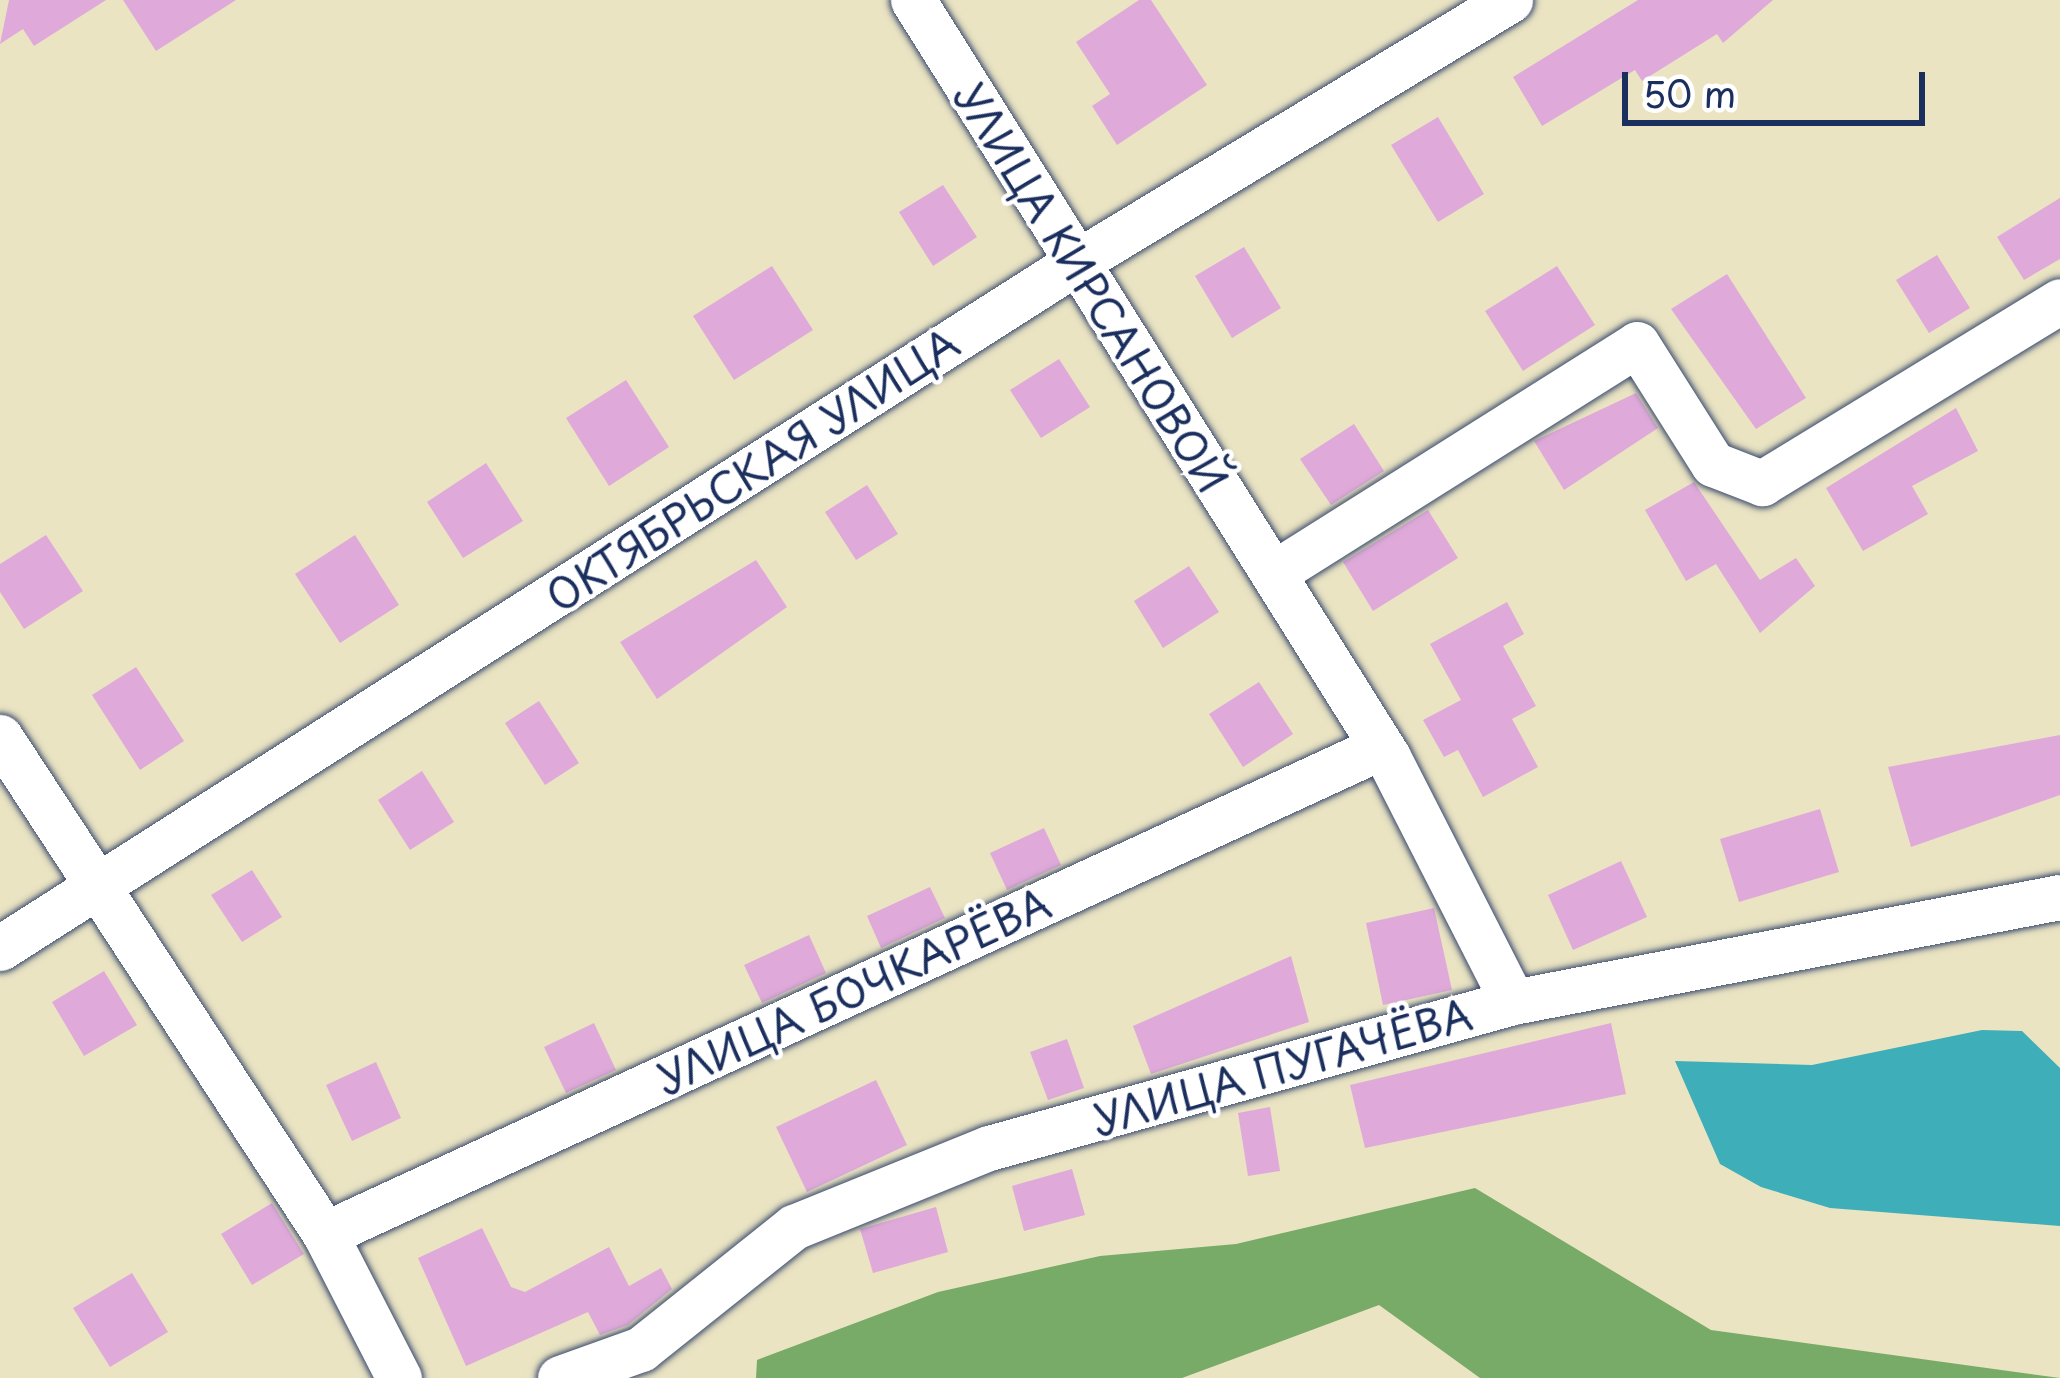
<!DOCTYPE html>
<html>
<head>
<meta charset="utf-8">
<style>
  body { margin:0 }
  #map { position:relative; width:2060px; height:1378px; overflow:hidden; background:#eae4c3; font-family:"Playpen Sans",sans-serif }
  div>[style] { position:absolute }
  [style*='--x'] { left:calc(var(--x)*1px); top:calc(var(--y)*1px); width:calc(var(--w)*1px); rotate:calc(var(--a)*1deg) }
  .forest>* { inset:0; background:#78ab67 }
  .water>* { inset:0; background:#3eaeb8 }
  .building>* { inset:0; background:#dfaad9 }
  .roads { filter:drop-shadow(0 0 3px #3a4a6d) drop-shadow(0 0 3px #3a4a6d) }
  .street>* { height:45px; margin:-22.5px; padding:0 22.5px; transform-origin:22.5px; border-radius:22.5px; background:#fff }
  span { translate:-50% -50%; white-space:nowrap; text-align:center; line-height:1.15; -webkit-text-stroke:9px #fff; paint-order:stroke }
  .street-label { font-size:42px; color:#1b2f5e }
  .scale { position:absolute; left:1622px; top:72px; width:303px; height:54px; box-sizing:border-box; border:6px solid #1b2f5e; border-top:0; padding-left:15px; font-size:36px; line-height:42px; white-space:nowrap; color:#1b2f5e; -webkit-text-stroke:9px #fff; paint-order:stroke }
</style>
</head>
<body>
<div id="map">
  <div class="forest">
    <div style="clip-path:polygon(1475px 1188px,1711px 1330px,2060px 1378px,1480px 1378px,1379px 1305px,1182px 1378px,756px 1378px,757px 1360px,938px 1292px,1100px 1256px,1236px 1244px)"></div>
  </div>
  <div class="water">
    <div style="clip-path:polygon(1982px 1030px,2022px 1031px,2060px 1068px,2060px 1226px,1830px 1208px,1761px 1187px,1720px 1164px,1675px 1061px,1812px 1065px)"></div>
  </div>
  <div class="building">
    <div style="clip-path:polygon(9px 0,106px 0,34px 46px,23px 29px,0 44px)"></div>
    <div style="clip-path:polygon(123px 0,236px 0,156px 51px)"></div>
    <div style="clip-path:polygon(1139px 0,1151px 0,1207px 85px,1117px 145px,1092px 106px,1110px 94px,1076px 42px)"></div>
    <div style="clip-path:polygon(1638px 0,1773px 0,1723px 43px,1717px 34px,1642px 81px,1635px 70px,1542px 126px,1513px 77px)"></div>
    <div style="clip-path:polygon(1438px 117px,1484px 194px,1438px 222px,1391px 145px)"></div>
    <div style="clip-path:polygon(943px 185px,977px 237px,933px 266px,899px 212px)"></div>
    <div style="clip-path:polygon(2060px 198px,2060px 259px,2024px 280px,1997px 237px)"></div>
    <div style="clip-path:polygon(1244px 247px,1281px 308px,1232px 338px,1195px 276px)"></div>
    <div style="clip-path:polygon(1937px 255px,1970px 308px,1929px 333px,1896px 280px)"></div>
    <div style="clip-path:polygon(772px 266px,813px 330px,734px 380px,693px 316px)"></div>
    <div style="clip-path:polygon(1557px 266px,1595px 325px,1523px 371px,1485px 311px)"></div>
    <div style="clip-path:polygon(1727px 274px,1806px 398px,1756px 429px,1671px 309px)"></div>
    <div style="clip-path:polygon(1059px 359px,1090px 407px,1041px 438px,1010px 390px)"></div>
    <div style="clip-path:polygon(626px 380px,669px 447px,609px 486px,566px 418px)"></div>
    <div style="clip-path:polygon(1636px 393px,1658px 428px,1564px 490px,1534px 441px)"></div>
    <div style="clip-path:polygon(1956px 408px,1978px 451px,1912px 486px,1928px 514px,1863px 551px,1826px 488px)"></div>
    <div style="clip-path:polygon(1354px 424px,1384px 471px,1331px 505px,1300px 459px)"></div>
    <div style="clip-path:polygon(486px 463px,523px 521px,463px 558px,427px 502px)"></div>
    <div style="clip-path:polygon(1694px 482px,1760px 580px,1796px 558px,1815px 586px,1760px 633px,1716px 564px,1686px 581px,1645px 510px)"></div>
    <div style="clip-path:polygon(867px 485px,898px 534px,856px 560px,825px 512px)"></div>
    <div style="clip-path:polygon(1428px 510px,1458px 558px,1373px 611px,1343px 562px)"></div>
    <div style="clip-path:polygon(46px 535px,83px 591px,24px 629px,0 592px,0 564px)"></div>
    <div style="clip-path:polygon(355px 535px,399px 605px,340px 643px,295px 574px)"></div>
    <div style="clip-path:polygon(756px 560px,787px 607px,657px 699px,620px 642px)"></div>
    <div style="clip-path:polygon(1189px 566px,1219px 612px,1163px 648px,1134px 601px)"></div>
    <div style="clip-path:polygon(1507px 602px,1524px 634px,1503px 646px,1536px 706px,1512px 719px,1538px 767px,1483px 797px,1458px 750px,1444px 757px,1423px 720px,1461px 700px,1430px 644px)"></div>
    <div style="clip-path:polygon(136px 667px,184px 741px,140px 770px,92px 695px)"></div>
    <div style="clip-path:polygon(1259px 682px,1293px 734px,1243px 767px,1209px 714px)"></div>
    <div style="clip-path:polygon(539px 701px,579px 763px,545px 785px,505px 723px)"></div>
    <div style="clip-path:polygon(2060px 735px,2060px 795px,1911px 847px,1888px 767px)"></div>
    <div style="clip-path:polygon(422px 771px,454px 822px,410px 850px,378px 800px)"></div>
    <div style="clip-path:polygon(1820px 809px,1839px 872px,1739px 902px,1720px 839px)"></div>
    <div style="clip-path:polygon(1044px 828px,1061px 865px,1007px 890px,990px 853px)"></div>
    <div style="clip-path:polygon(1621px 861px,1647px 917px,1573px 950px,1548px 895px)"></div>
    <div style="clip-path:polygon(252px 870px,282px 917px,242px 942px,211px 895px)"></div>
    <div style="clip-path:polygon(930px 887px,945px 918px,881px 948px,867px 916px)"></div>
    <div style="clip-path:polygon(1434px 908px,1452px 990px,1383px 1005px,1366px 923px)"></div>
    <div style="clip-path:polygon(809px 935px,826px 973px,762px 1003px,744px 965px)"></div>
    <div style="clip-path:polygon(1291px 956px,1309px 1022px,1151px 1074px,1133px 1026px)"></div>
    <div style="clip-path:polygon(104px 971px,137px 1025px,84px 1056px,52px 1002px)"></div>
    <div style="clip-path:polygon(594px 1023px,616px 1070px,566px 1093px,544px 1047px)"></div>
    <div style="clip-path:polygon(1611px 1023px,1626px 1094px,1365px 1148px,1350px 1085px)"></div>
    <div style="clip-path:polygon(1067px 1039px,1084px 1088px,1048px 1100px,1030px 1052px)"></div>
    <div style="clip-path:polygon(376px 1062px,401px 1118px,352px 1141px,326px 1085px)"></div>
    <div style="clip-path:polygon(876px 1080px,907px 1145px,807px 1192px,776px 1127px)"></div>
    <div style="clip-path:polygon(1270px 1107px,1280px 1171px,1248px 1176px,1238px 1113px)"></div>
    <div style="clip-path:polygon(1072px 1169px,1085px 1215px,1024px 1231px,1012px 1186px)"></div>
    <div style="clip-path:polygon(272px 1203px,304px 1254px,252px 1285px,221px 1234px)"></div>
    <div style="clip-path:polygon(936px 1207px,948px 1252px,873px 1273px,860px 1229px)"></div>
    <div style="clip-path:polygon(482px 1228px,511px 1287px,525px 1292px,609px 1247px,629px 1286px,661px 1268px,672px 1289px,628px 1325px,600px 1335px,588px 1312px,466px 1366px,418px 1258px)"></div>
    <div style="clip-path:polygon(132px 1273px,168px 1332px,110px 1367px,73px 1308px)"></div>
  </div>
  <div class="roads">
    <div class="street">
      <div style="--x:913;--y:0;--w:894;--a:57.89"></div>
      <div style="--x:1388;--y:757;--w:275;--a:63"></div>
      <div style="--x:1274;--y:573;--w:429;--a:-32.2"></div>
      <div style="--x:1637;--y:344;--w:142;--a:57.7"></div>
      <div style="--x:1713;--y:464;--w:53;--a:21.2"></div>
      <div style="--x:1762;--y:483;--w:349;--a:-31.4"></div>
      <div style="--x:0;--y:737;--w:594;--a:56.82"></div>
      <div style="--x:325;--y:1234;--w:162;--a:62.8"></div>
      <div style="--x:0;--y:948;--w:1271;--a:-32.5"></div>
      <div style="--x:1072;--y:265;--w:512;--a:-31.17"></div>
      <div style="--x:325;--y:1234;--w:1163;--a:-24.76"></div>
      <div style="--x:560;--y:1378;--w:86;--a:-19.7"></div>
      <div style="--x:641;--y:1349;--w:196;--a:-38.6"></div>
      <div style="--x:794;--y:1227;--w:210;--a:-22.1"></div>
      <div style="--x:989;--y:1148;--w:544;--a:-15.57"></div>
      <div style="--x:1513;--y:1002;--w:557;--a:-10.87"></div>
    </div>
  </div>
  <div class="street-label">
    <span style="left:1092px;top:287px;rotate:58deg">УЛИЦА КИРСАНОВОЙ</span>
    <span style="left:752px;top:469px;rotate:-33deg">ОКТЯБРЬСКАЯ УЛИЦА</span>
    <span style="left:853px;top:990px;rotate:-25deg">УЛИЦА БОЧКАРЁВА</span>
    <span style="left:1282px;top:1066px;rotate:-16deg">УЛИЦА ПУГАЧЁВА</span>
  </div>
  <div class="scale">50 m</div>
</div>
</body>
</html>
